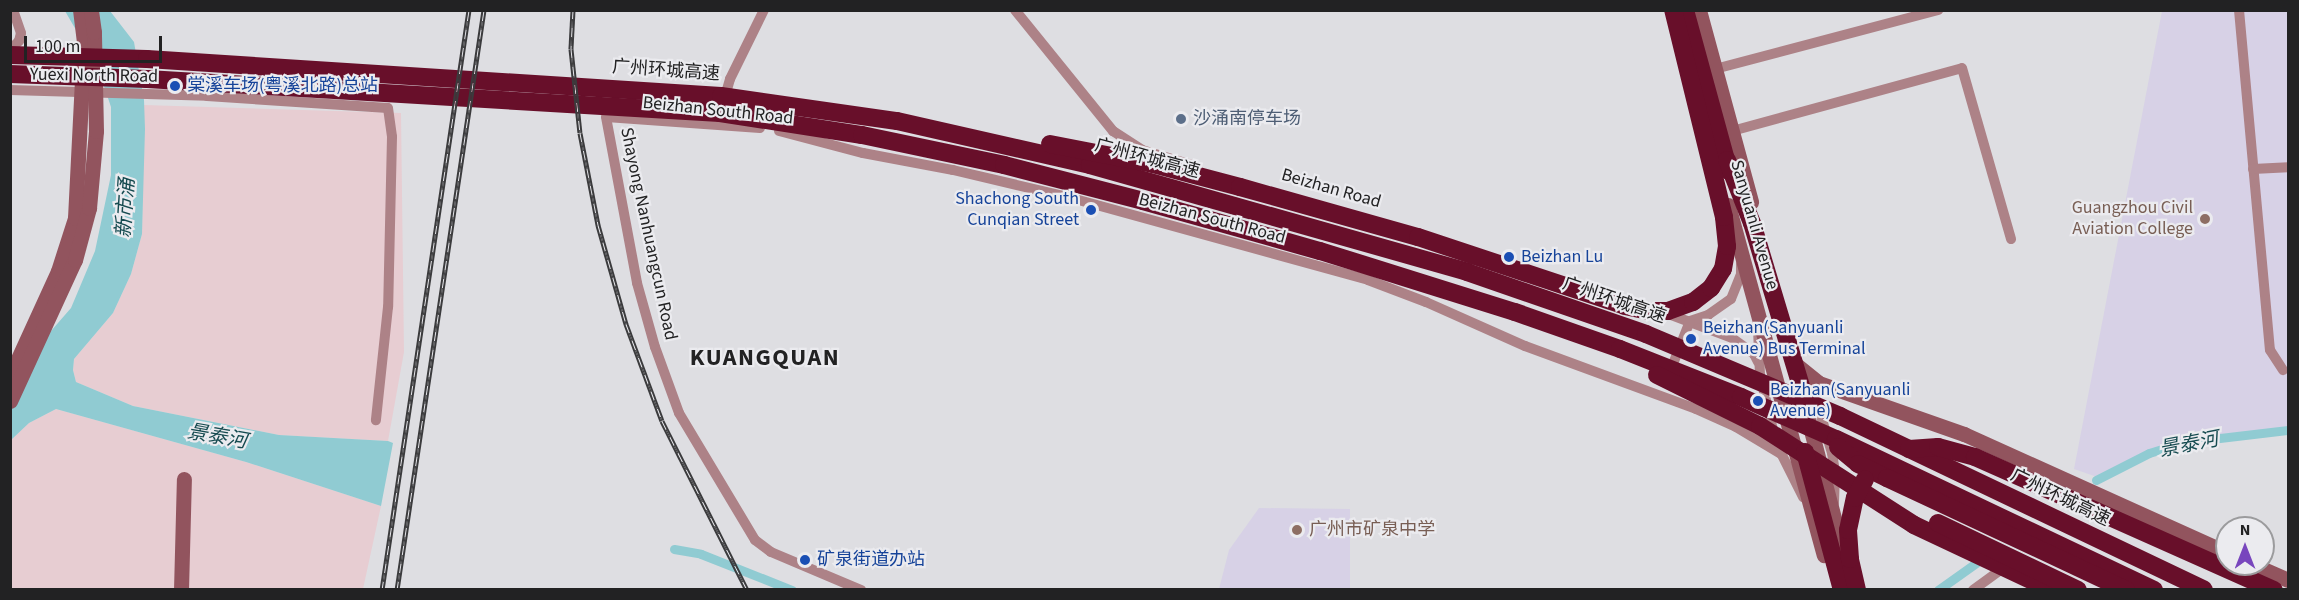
<!DOCTYPE html>
<html>
<head>
<meta charset="utf-8">
<style>
  body { margin:0 }
  #map { position:relative; width:2299px; height:600px; overflow:hidden; background:#dedee2; font-family:"Source Sans 3","Noto Sans SC",sans-serif }
  div>[style] { position:absolute }
  [style*='--x'] { left:calc(var(--x)*1px); top:calc(var(--y)*1px); width:calc(var(--w)*1px); rotate:calc(var(--a)*1deg) }
  .industrial>* { inset:0; background:#e7cdd2 }
  .education>* { inset:0; background:#d7d1e6 }
  .water>* { inset:0; background:#90cbd2 }
  .canal>* { height:9px; margin:-4.5px; padding:0 4.5px; transform-origin:4.5px; border-radius:4.5px; background:#90cbd2 }
  .street>* { height:10px; margin:-5px; padding:0 5px; transform-origin:5px; border-radius:5px; background:#ad8287 }
  .secondary>* { height:15px; margin:-7.5px; padding:0 7.5px; transform-origin:7.5px; border-radius:7.5px; background:#92545e }
  .highway>* { height:18px; margin:-9px; padding:0 9px; transform-origin:9px; border-radius:9px; background:#680f2a }
  .rail>* { height:5px; margin-top:-2.5px; transform-origin:0; background:repeating-linear-gradient(90deg,#ebebef 0 9px,#3b3b3d 0 18px); box-sizing:border-box; border-block:2px solid #3b3b3d }
  .dots>* { width:16px; height:16px; translate:-50% -50%; box-sizing:border-box; border:3px solid #ebebef; border-radius:50% }
  span { translate:-50% -50%; white-space:nowrap; text-align:center; line-height:1.15; -webkit-text-stroke:4.5px #ebebef; paint-order:stroke }
  .street-label { font-size:18px; color:#222223 }
  .transit-label { font-size:18px; color:#164399 }
  .left { translate:0 -50%; text-align:left }
  .right { translate:-100% -50%; text-align:right }
  .service-label { font-size:18px; color:#4e5e75 }
  .education-label { font-size:18px; color:#785e54 }
  .water-label { font-size:20px; color:#164b50; font-style:italic }
  .district-label { font-size:24px; color:#222223; font-weight:700; letter-spacing:1.5px }
  .frame { position:absolute; inset:0; border:12px solid #222223; pointer-events:none }
  .north { position:absolute; left:2215px; top:516px; width:60px; height:60px; box-sizing:border-box; background:#ebebef; border:2px solid #9b9b9d; border-radius:50%; rotate:0deg; font-size:16px; font-weight:700; line-height:24px; text-align:center; color:#222223 }
  .north::after { content:''; display:block; margin:auto; width:21px; height:27px; background:#7846bd; clip-path:polygon(50% 0,100% 100%,50% 72%,0 100%) }
  .scale { position:absolute; left:24px; top:36px; width:138px; height:27px; box-sizing:border-box; border:3px solid #222223; border-top:0; padding-left:8px; font-size:18px; line-height:21px; white-space:nowrap; color:#222223; -webkit-text-stroke:4px #ebebef; paint-order:stroke }
</style>
</head>
<body>
<div id="map">
  <div class="industrial">
    <div style="clip-path:polygon(144px 105px,401px 113px,404px 352px,388px 441px,279px 435px,133px 406px,76px 382px,73px 370px,74px 359px,113px 313px,131px 274px,142px 234px)"></div>
    <div style="clip-path:polygon(56px 409px,246px 462px,381px 506px,363px 589px,11px 590px,11px 440px,29px 423px)"></div>
  </div>
  <div class="education">
    <div style="clip-path:polygon(2162px 11px,2288px 11px,2288px 427px,2185px 438px,2149px 450px,2097px 477px,2074px 469px)"></div>
    <div style="clip-path:polygon(1259px 508px,1350px 509px,1350px 589px,1219px 589px,1229px 550px)"></div>
  </div>
  <div class="water">
    <div style="clip-path:polygon(65px 11px,110px 11px,134px 42px,144px 100px,145px 129px,142px 234px,131px 274px,113px 313px,74px 359px,73px 370px,76px 382px,133px 406px,279px 435px,388px 441px,393px 443px,381px 506px,246px 462px,56px 409px,29px 423px,11px 440px,11px 377px,71px 308px,95px 251px,111px 175px,111px 107px,98px 68px)"></div>
  </div>
  <div class="canal">
    <div style="--x:2096;--y:480;--w:59;--a:-27"></div>
    <div style="--x:2149;--y:453;--w:39;--a:-17"></div>
    <div style="--x:2186;--y:442;--w:103;--a:-6.7"></div>
    <div style="--x:674;--y:549;--w:27;--a:10"></div>
    <div style="--x:701;--y:554;--w:98;--a:21.6"></div>
    <div style="--x:1938;--y:590;--w:47;--a:-35.4"></div>
  </div>
  <div class="street">
    <div style="--x:1015;--y:10;--w:156;--a:51"></div>
    <div style="--x:1113;--y:131;--w:35;--a:33"></div>
    <div style="--x:1142;--y:150;--w:55;--a:16.8"></div>
    <div style="--x:2239;--y:10;--w:341;--a:84.8"></div>
    <div style="--x:2270;--y:350;--w:24;--a:57"></div>
    <div style="--x:10;--y:50;--w:13;--a:-45"></div>
    <div style="--x:19;--y:41;--w:8;--a:-76"></div>
    <div style="--x:21;--y:33;--w:24;--a:-109"></div>
    <div style="--x:1715;--y:69;--w:231;--a:-14.8"></div>
    <div style="--x:10;--y:90;--w:197;--a:1.7"></div>
    <div style="--x:207;--y:96;--w:181;--a:3.8"></div>
    <div style="--x:388;--y:108;--w:29;--a:82"></div>
    <div style="--x:392;--y:137;--w:170;--a:91.3"></div>
    <div style="--x:388;--y:307;--w:114;--a:96.1"></div>
    <div style="--x:724;--y:100;--w:22;--a:-74"></div>
    <div style="--x:730;--y:79;--w:77;--a:-63.8"></div>
    <div style="--x:760;--y:128;--w:154;--a:-175.9"></div>
    <div style="--x:606;--y:117;--w:169;--a:79.4"></div>
    <div style="--x:637;--y:283;--w:66;--a:74.3"></div>
    <div style="--x:655;--y:347;--w:70;--a:70"></div>
    <div style="--x:679;--y:413;--w:148;--a:59.1"></div>
    <div style="--x:755;--y:540;--w:20;--a:37"></div>
    <div style="--x:771;--y:552;--w:98;--a:22.9"></div>
    <div style="--x:779;--y:131;--w:87;--a:14.7"></div>
    <div style="--x:863;--y:153;--w:92;--a:10.7"></div>
    <div style="--x:953;--y:170;--w:114;--a:13.2"></div>
    <div style="--x:1064;--y:196;--w:315;--a:15.4"></div>
    <div style="--x:1368;--y:280;--w:62;--a:20.8"></div>
    <div style="--x:1426;--y:302;--w:108;--a:24"></div>
    <div style="--x:1525;--y:346;--w:182;--a:20.2"></div>
    <div style="--x:1696;--y:409;--w:44;--a:24.2"></div>
    <div style="--x:1736;--y:427;--w:52;--a:31"></div>
    <div style="--x:1732;--y:131;--w:238;--a:-15.3"></div>
    <div style="--x:1962;--y:68;--w:178;--a:74"></div>
    <div style="--x:2253;--y:169;--w:35;--a:-3"></div>
    <div style="--x:1666;--y:313;--w:71;--a:20.7"></div>
    <div style="--x:1732;--y:338;--w:27;--a:36"></div>
    <div style="--x:1754;--y:354;--w:9;--a:63"></div>
    <div style="--x:1690;--y:321;--w:19;--a:-18"></div>
    <div style="--x:1708;--y:315;--w:28;--a:-35"></div>
    <div style="--x:1731;--y:299;--w:27;--a:-68"></div>
    <div style="--x:1741;--y:274;--w:10;--a:-90"></div>
    <div style="--x:1758;--y:329;--w:46;--a:87.5"></div>
    <div style="--x:1760;--y:375;--w:61;--a:76.7"></div>
    <div style="--x:1669;--y:374;--w:57;--a:-68.4"></div>
    <div style="--x:1804;--y:375;--w:24;--a:62"></div>
    <div style="--x:1815;--y:396;--w:59;--a:73.4"></div>
    <div style="--x:1832;--y:453;--w:20;--a:81"></div>
    <div style="--x:1835;--y:473;--w:30;--a:92"></div>
    <div style="--x:1779;--y:449;--w:54;--a:63.4"></div>
    <div style="--x:1973;--y:590;--w:31;--a:-36"></div>
  </div>
  <div class="secondary">
    <div style="--x:1699;--y:10;--w:199;--a:74.8"></div>
    <div style="--x:1728;--y:205;--w:363;--a:74.7"></div>
    <div style="--x:1793;--y:362;--w:33;--a:39"></div>
    <div style="--x:1819;--y:383;--w:154;--a:19.4"></div>
    <div style="--x:1964;--y:434;--w:289;--a:24.3"></div>
    <div style="--x:10;--y:376;--w:115;--a:-65.4"></div>
    <div style="--x:58;--y:271;--w:56;--a:-72.2"></div>
    <div style="--x:75;--y:218;--w:176;--a:-87.1"></div>
    <div style="--x:84;--y:42;--w:32;--a:-97"></div>
    <div style="--x:1802;--y:396;--w:174;--a:75.3"></div>
    <div style="--x:10;--y:401;--w:155;--a:-65.3"></div>
    <div style="--x:75;--y:260;--w:54;--a:-74.9"></div>
    <div style="--x:89;--y:208;--w:77;--a:-84.8"></div>
    <div style="--x:96;--y:131;--w:99;--a:-91.2"></div>
    <div style="--x:94;--y:32;--w:22;--a:-98"></div>
    <div style="--x:2252;--y:564;--w:39;--a:24"></div>
    <div style="--x:181;--y:590;--w:111;--a:-88.5"></div>
  </div>
  <div class="highway">
    <div style="--x:1685;--y:10;--w:167;--a:74.7"></div>
    <div style="--x:10;--y:55;--w:137;--a:1.7"></div>
    <div style="--x:147;--y:59;--w:575;--a:3.69"></div>
    <div style="--x:721;--y:96;--w:178;--a:8.1"></div>
    <div style="--x:897;--y:121;--w:198;--a:12.8"></div>
    <div style="--x:1090;--y:165;--w:392;--a:15.8"></div>
    <div style="--x:1467;--y:272;--w:189;--a:19.1"></div>
    <div style="--x:1646;--y:334;--w:211;--a:22.9"></div>
    <div style="--x:1840;--y:416;--w:403;--a:25.5"></div>
    <div style="--x:10;--y:74;--w:137;--a:2.1"></div>
    <div style="--x:147;--y:79;--w:574;--a:3.4"></div>
    <div style="--x:720;--y:113;--w:144;--a:8.8"></div>
    <div style="--x:862;--y:135;--w:145;--a:11.9"></div>
    <div style="--x:1004;--y:165;--w:144;--a:14.5"></div>
    <div style="--x:1143;--y:201;--w:184;--a:15.8"></div>
    <div style="--x:1320;--y:251;--w:204;--a:17.4"></div>
    <div style="--x:1515;--y:312;--w:111;--a:19.4"></div>
    <div style="--x:1620;--y:349;--w:130;--a:21.6"></div>
    <div style="--x:1741;--y:397;--w:104;--a:23.9"></div>
    <div style="--x:1836;--y:439;--w:352;--a:25.4"></div>
    <div style="--x:1050;--y:144;--w:105;--a:11"></div>
    <div style="--x:1153;--y:164;--w:90;--a:14.8"></div>
    <div style="--x:1240;--y:187;--w:185;--a:15.7"></div>
    <div style="--x:1418;--y:237;--w:218;--a:18.4"></div>
    <div style="--x:1625;--y:306;--w:24;--a:12"></div>
    <div style="--x:1648;--y:311;--w:20;--a:0"></div>
    <div style="--x:1668;--y:311;--w:27;--a:-20"></div>
    <div style="--x:1693;--y:302;--w:23;--a:-38"></div>
    <div style="--x:1711;--y:288;--w:22;--a:-58"></div>
    <div style="--x:1723;--y:269;--w:23;--a:-80"></div>
    <div style="--x:1727;--y:246;--w:29;--a:-96"></div>
    <div style="--x:1724;--y:217;--w:213;--a:-103.8"></div>
    <div style="--x:1727;--y:160;--w:68;--a:68.4"></div>
    <div style="--x:1752;--y:223;--w:191;--a:73.3"></div>
    <div style="--x:1657;--y:375;--w:115;--a:26.3"></div>
    <div style="--x:1760;--y:426;--w:183;--a:32.7"></div>
    <div style="--x:1914;--y:525;--w:153;--a:25.2"></div>
    <div style="--x:1838;--y:447;--w:26;--a:40"></div>
    <div style="--x:1858;--y:464;--w:32;--a:26"></div>
    <div style="--x:1887;--y:478;--w:264;--a:25.1"></div>
    <div style="--x:1909;--y:449;--w:29;--a:-4"></div>
    <div style="--x:1938;--y:447;--w:38;--a:15"></div>
    <div style="--x:1975;--y:457;--w:327;--a:24"></div>
    <div style="--x:1805;--y:452;--w:143;--a:75"></div>
    <div style="--x:1938;--y:523;--w:155;--a:25.6"></div>
    <div style="--x:1857;--y:590;--w:32;--a:-103"></div>
    <div style="--x:1850;--y:559;--w:29;--a:-94"></div>
    <div style="--x:1848;--y:530;--w:33;--a:-78"></div>
    <div style="--x:1855;--y:498;--w:21;--a:-62"></div>
  </div>
  <div class="rail">
    <div style="--x:573;--y:10;--w:39;--a:93"></div>
    <div style="--x:571;--y:49;--w:84;--a:83.9"></div>
    <div style="--x:580;--y:133;--w:94;--a:78.9"></div>
    <div style="--x:598;--y:225;--w:103;--a:74.2"></div>
    <div style="--x:626;--y:324;--w:103;--a:69.6"></div>
    <div style="--x:662;--y:421;--w:189;--a:63.3"></div>
    <div style="--x:382;--y:590;--w:586;--a:-81.47"></div>
    <div style="--x:397;--y:590;--w:586;--a:-81.47"></div>
  </div>
  <div class="dots">
    <div style="left:175px;top:86px;background:#1a4fb4"></div>
    <div style="left:1181px;top:119px;background:#5c6f8a"></div>
    <div style="left:1091px;top:210px;background:#1a4fb4"></div>
    <div style="left:2205px;top:219px;background:#8d6e63"></div>
    <div style="left:1509px;top:257px;background:#1a4fb4"></div>
    <div style="left:1691px;top:339px;background:#1a4fb4"></div>
    <div style="left:1758px;top:401px;background:#1a4fb4"></div>
    <div style="left:1297px;top:530px;background:#8d6e63"></div>
    <div style="left:805px;top:560px;background:#1a4fb4"></div>
  </div>
  <div class="street-label">
    <span style="left:666px;top:71px;rotate:4deg">广州环城高速</span>
    <span style="left:94px;top:76px;rotate:1deg">Yuexi North Road</span>
    <span style="left:718px;top:111px;rotate:6deg">Beizhan South Road</span>
    <span style="left:1147px;top:159px;rotate:15deg">广州环城高速</span>
    <span style="left:1331px;top:189px;rotate:16deg">Beizhan Road</span>
    <span style="left:1212px;top:219px;rotate:15deg">Beizhan South Road</span>
    <span style="left:1754px;top:225px;rotate:74deg">Sanyuanli Avenue</span>
    <span style="left:648px;top:234px;rotate:78deg">Shayong Nanhuangcun Road</span>
    <span style="left:1614px;top:301px;rotate:19deg">广州环城高速</span>
    <span style="left:2060px;top:498px;rotate:26deg">广州环城高速</span>
  </div>
  <div class="transit-label">
    <span class="left" style="left:187px;top:86px">棠溪车场(粤溪北路)总站</span>
    <span class="right" style="left:1079px;top:210px">Shachong South<br>Cunqian Street</span>
    <span class="left" style="left:1521px;top:257px">Beizhan Lu</span>
    <span class="left" style="left:1703px;top:339px">Beizhan(Sanyuanli<br>Avenue) Bus Terminal</span>
    <span class="left" style="left:1770px;top:401px">Beizhan(Sanyuanli<br>Avenue)</span>
    <span class="left" style="left:817px;top:560px">矿泉街道办站</span>
  </div>
  <div class="service-label">
    <span class="left" style="left:1193px;top:119px">沙涌南停车场</span>
  </div>
  <div class="education-label">
    <span class="right" style="left:2193px;top:219px">Guangzhou Civil<br>Aviation College</span>
    <span class="left" style="left:1309px;top:530px">广州市矿泉中学</span>
  </div>
  <div class="water-label">
    <span style="left:126px;top:208px;rotate:-86deg">新市涌</span>
    <span style="left:217px;top:437px;rotate:10deg">景泰河</span>
    <span style="left:2189px;top:445px;rotate:-11deg">景泰河</span>
  </div>
  <div class="district-label">
    <span style="left:765px;top:358px">KUANGQUAN</span>
  </div>
  <div class="frame"></div>
  <div class="north">N</div>
  <div class="scale">100 m</div>
</div>
</body>
</html>
